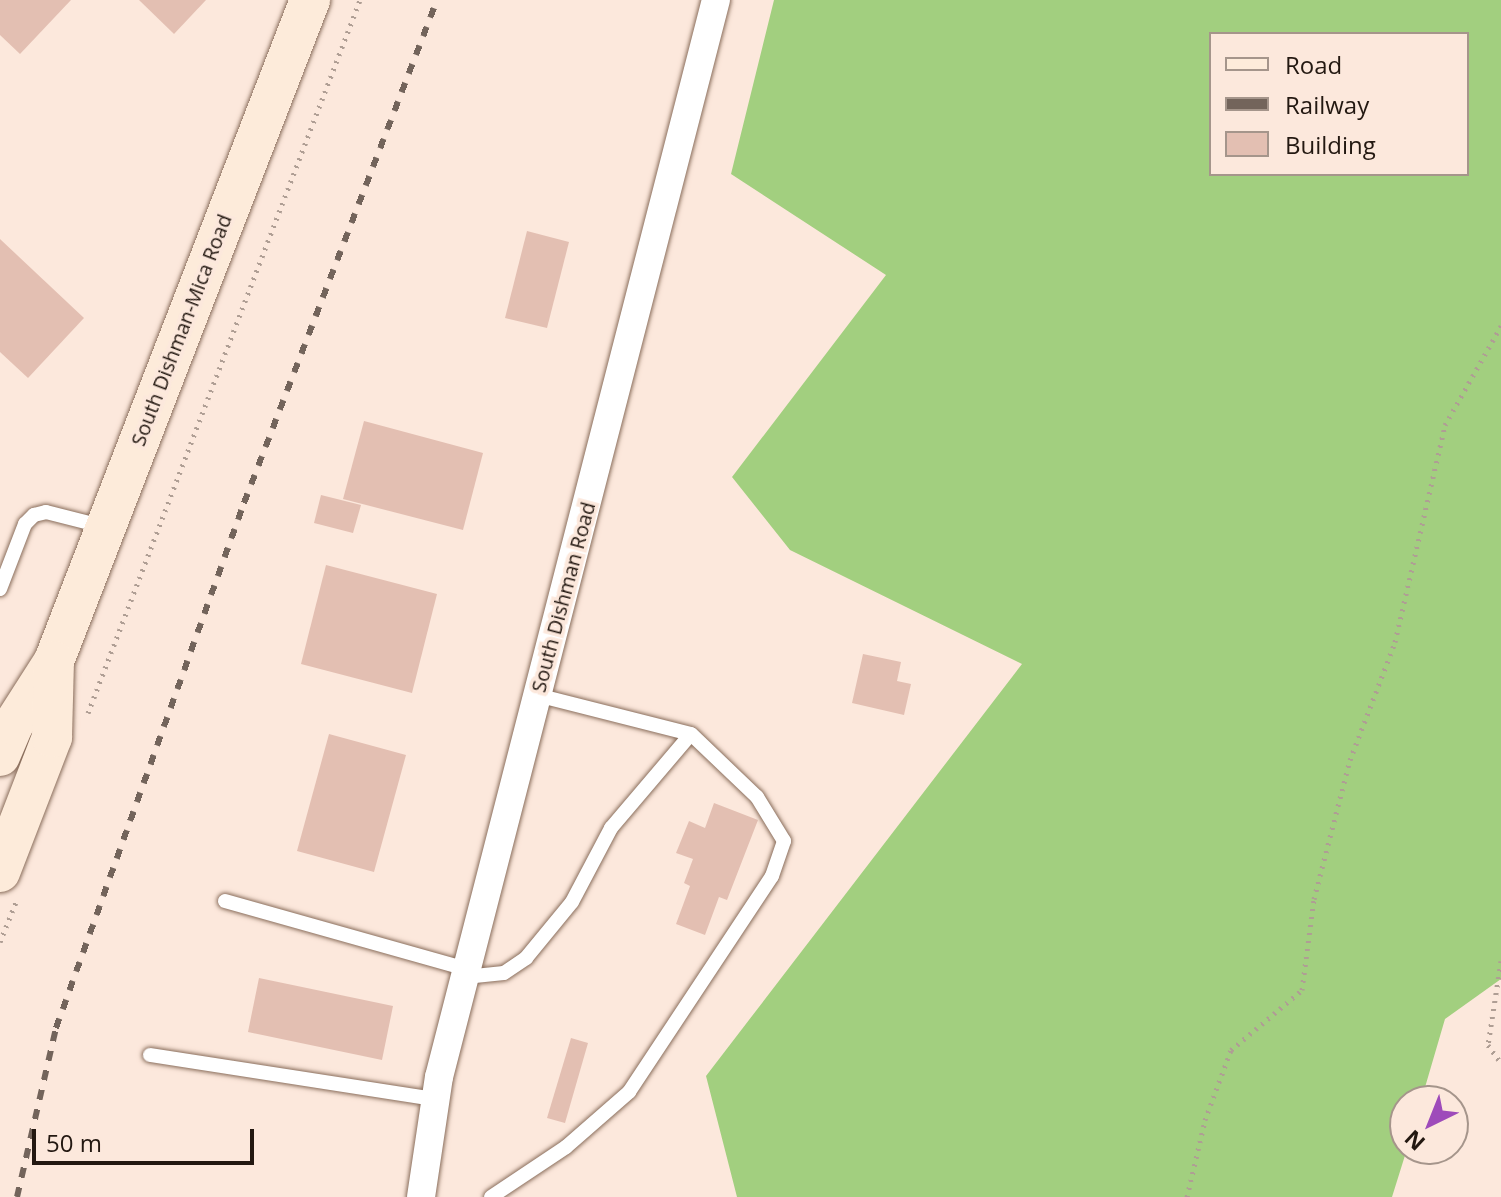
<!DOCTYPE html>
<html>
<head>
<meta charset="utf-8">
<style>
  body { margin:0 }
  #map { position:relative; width:1501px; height:1197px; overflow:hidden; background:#fce8dc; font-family:"Open Sans",sans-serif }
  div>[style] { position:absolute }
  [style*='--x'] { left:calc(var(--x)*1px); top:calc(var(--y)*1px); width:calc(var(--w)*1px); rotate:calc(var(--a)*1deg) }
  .forest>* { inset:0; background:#a2cf7f }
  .building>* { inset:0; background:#e3bfb2 }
  .path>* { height:5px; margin-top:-2.5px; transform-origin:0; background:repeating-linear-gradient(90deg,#af9e94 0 2px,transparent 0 8px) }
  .roads { filter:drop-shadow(0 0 2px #8a6e5c) drop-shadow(0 0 2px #8a6e5c) }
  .lane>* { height:14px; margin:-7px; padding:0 7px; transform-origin:7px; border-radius:7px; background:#fff }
  .street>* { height:28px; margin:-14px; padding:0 14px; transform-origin:14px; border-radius:14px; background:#fff }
  .secondary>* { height:40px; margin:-20px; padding:0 20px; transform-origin:20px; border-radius:20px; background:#fdebda }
  .rail>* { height:6px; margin-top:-3px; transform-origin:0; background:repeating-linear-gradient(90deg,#73645b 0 10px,transparent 0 20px) }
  span { translate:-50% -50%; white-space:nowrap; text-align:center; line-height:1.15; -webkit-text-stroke:7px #fce8dc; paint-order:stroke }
  .street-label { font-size:20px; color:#231811 }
  .legend { position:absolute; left:1209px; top:32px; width:260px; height:144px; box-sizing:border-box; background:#fce8dc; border:2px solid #a5958b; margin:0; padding:10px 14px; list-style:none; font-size:24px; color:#231811 }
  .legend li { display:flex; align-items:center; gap:16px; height:40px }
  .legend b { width:40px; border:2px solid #a5958b }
  .north { position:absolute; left:1389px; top:1085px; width:80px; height:80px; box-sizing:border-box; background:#fce8dc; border:2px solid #a5958b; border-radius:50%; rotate:223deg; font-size:22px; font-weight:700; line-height:32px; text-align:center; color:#231811 }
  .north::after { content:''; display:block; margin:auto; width:28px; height:36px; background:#9e4bba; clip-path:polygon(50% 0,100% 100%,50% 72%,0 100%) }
  .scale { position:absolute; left:32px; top:1129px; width:222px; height:36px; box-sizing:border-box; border:4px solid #231811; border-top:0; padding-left:10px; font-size:24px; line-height:28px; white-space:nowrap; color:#231811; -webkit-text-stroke:6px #fce8dc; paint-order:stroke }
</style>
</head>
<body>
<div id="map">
  <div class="forest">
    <div style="clip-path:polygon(evenodd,774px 0,1501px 0,1501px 979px,1445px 1019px,1421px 1101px,1405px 1101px,1407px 1149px,1392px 1197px,737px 1197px,706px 1076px,1022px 664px,790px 550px,732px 477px,886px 275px,731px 174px,774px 0,1211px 34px,1467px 34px,1467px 174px,1211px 174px,1211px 34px)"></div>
  </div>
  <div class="building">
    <div style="clip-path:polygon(0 0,71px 0,20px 54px,0 35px)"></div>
    <div style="clip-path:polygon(139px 0,206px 0,174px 34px)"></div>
    <div style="clip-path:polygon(527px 231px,569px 242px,547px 328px,505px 318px)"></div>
    <div style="clip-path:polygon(0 239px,84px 318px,28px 378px,0 352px)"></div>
    <div style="clip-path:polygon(364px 421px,483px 453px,463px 530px,343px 499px)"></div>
    <div style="clip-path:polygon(321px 495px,361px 505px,353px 533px,314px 523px)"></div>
    <div style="clip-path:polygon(326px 565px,437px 594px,412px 693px,301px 664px)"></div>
    <div style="clip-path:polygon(863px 654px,901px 662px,897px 681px,911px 684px,904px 715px,852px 703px)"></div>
    <div style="clip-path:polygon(329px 734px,406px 755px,374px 872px,297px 851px)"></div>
    <div style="clip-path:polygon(714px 803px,758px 820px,727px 900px,719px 897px,705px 935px,676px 924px,690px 886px,684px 883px,693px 859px,676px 853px,689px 821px,705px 828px)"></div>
    <div style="clip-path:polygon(259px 978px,393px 1006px,382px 1060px,248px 1032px)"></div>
    <div style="clip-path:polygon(571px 1038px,588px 1043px,565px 1123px,547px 1118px)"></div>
  </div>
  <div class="path">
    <div style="--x:88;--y:713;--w:763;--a:-69.12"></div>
    <div style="--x:0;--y:942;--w:43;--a:-68.2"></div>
    <div style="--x:1501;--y:961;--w:85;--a:98.8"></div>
    <div style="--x:1488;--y:1045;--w:22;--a:54"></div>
    <div style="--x:1187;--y:1197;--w:79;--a:-76.8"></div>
    <div style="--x:1205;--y:1120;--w:75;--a:-69.6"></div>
    <div style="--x:1231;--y:1050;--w:93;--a:-40.2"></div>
    <div style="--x:1302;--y:990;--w:92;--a:-82.5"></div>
    <div style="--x:1314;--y:899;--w:144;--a:-75.5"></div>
    <div style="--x:1350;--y:760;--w:126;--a:-69.1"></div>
    <div style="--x:1395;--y:642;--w:223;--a:-77"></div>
    <div style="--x:1445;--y:425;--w:114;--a:-60.5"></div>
  </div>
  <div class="roads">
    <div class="lane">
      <div style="--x:0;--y:589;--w:70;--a:-69"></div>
      <div style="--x:25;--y:524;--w:13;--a:-45"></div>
      <div style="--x:34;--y:515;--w:12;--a:-14"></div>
      <div style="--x:46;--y:512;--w:61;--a:14.3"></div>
      <div style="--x:225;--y:901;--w:251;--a:15.7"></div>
      <div style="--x:465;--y:977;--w:39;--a:-6"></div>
      <div style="--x:504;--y:973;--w:27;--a:-34"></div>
      <div style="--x:526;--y:958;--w:72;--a:-50.6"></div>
      <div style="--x:572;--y:902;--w:84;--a:-62.2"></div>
      <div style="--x:611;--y:828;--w:123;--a:-49.6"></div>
      <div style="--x:150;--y:1055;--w:287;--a:8.8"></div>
      <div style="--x:491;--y:1197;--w:90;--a:-33.7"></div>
      <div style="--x:566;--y:1147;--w:84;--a:-41.1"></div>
      <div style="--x:629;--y:1092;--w:259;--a:-56.5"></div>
      <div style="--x:772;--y:876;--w:37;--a:-71"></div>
      <div style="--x:784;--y:841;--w:52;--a:-121.5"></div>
      <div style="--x:757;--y:797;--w:91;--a:-136.3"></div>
      <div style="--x:691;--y:734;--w:159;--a:-165.8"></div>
    </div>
    <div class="street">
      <div style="--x:421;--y:1197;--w:121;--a:-81.5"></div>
      <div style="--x:439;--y:1077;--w:1112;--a:-75.58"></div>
    </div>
    <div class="secondary">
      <div style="--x:0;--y:756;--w:34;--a:-67"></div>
      <div style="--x:13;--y:725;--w:76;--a:-57.4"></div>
      <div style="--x:54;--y:661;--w:709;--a:-68.83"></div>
      <div style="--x:0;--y:872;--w:145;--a:-68.9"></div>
      <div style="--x:52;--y:737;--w:76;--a:-88.5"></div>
    </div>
  </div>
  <div class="rail">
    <div style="--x:17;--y:1197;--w:173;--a:-77"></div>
    <div style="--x:56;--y:1028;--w:558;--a:-70.3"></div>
    <div style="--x:244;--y:503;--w:539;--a:-69.01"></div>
  </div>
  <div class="street-label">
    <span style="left:181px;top:330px;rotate:-69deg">South Dishman-Mica Road</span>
    <span style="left:563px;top:597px;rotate:-75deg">South Dishman Road</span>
  </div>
  <ul class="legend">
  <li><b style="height:10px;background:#fdebda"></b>Road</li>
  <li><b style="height:10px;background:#73645b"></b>Railway</li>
  <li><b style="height:22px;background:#e3bfb2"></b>Building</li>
  </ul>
  <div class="north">N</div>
  <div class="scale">50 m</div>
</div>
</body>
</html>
